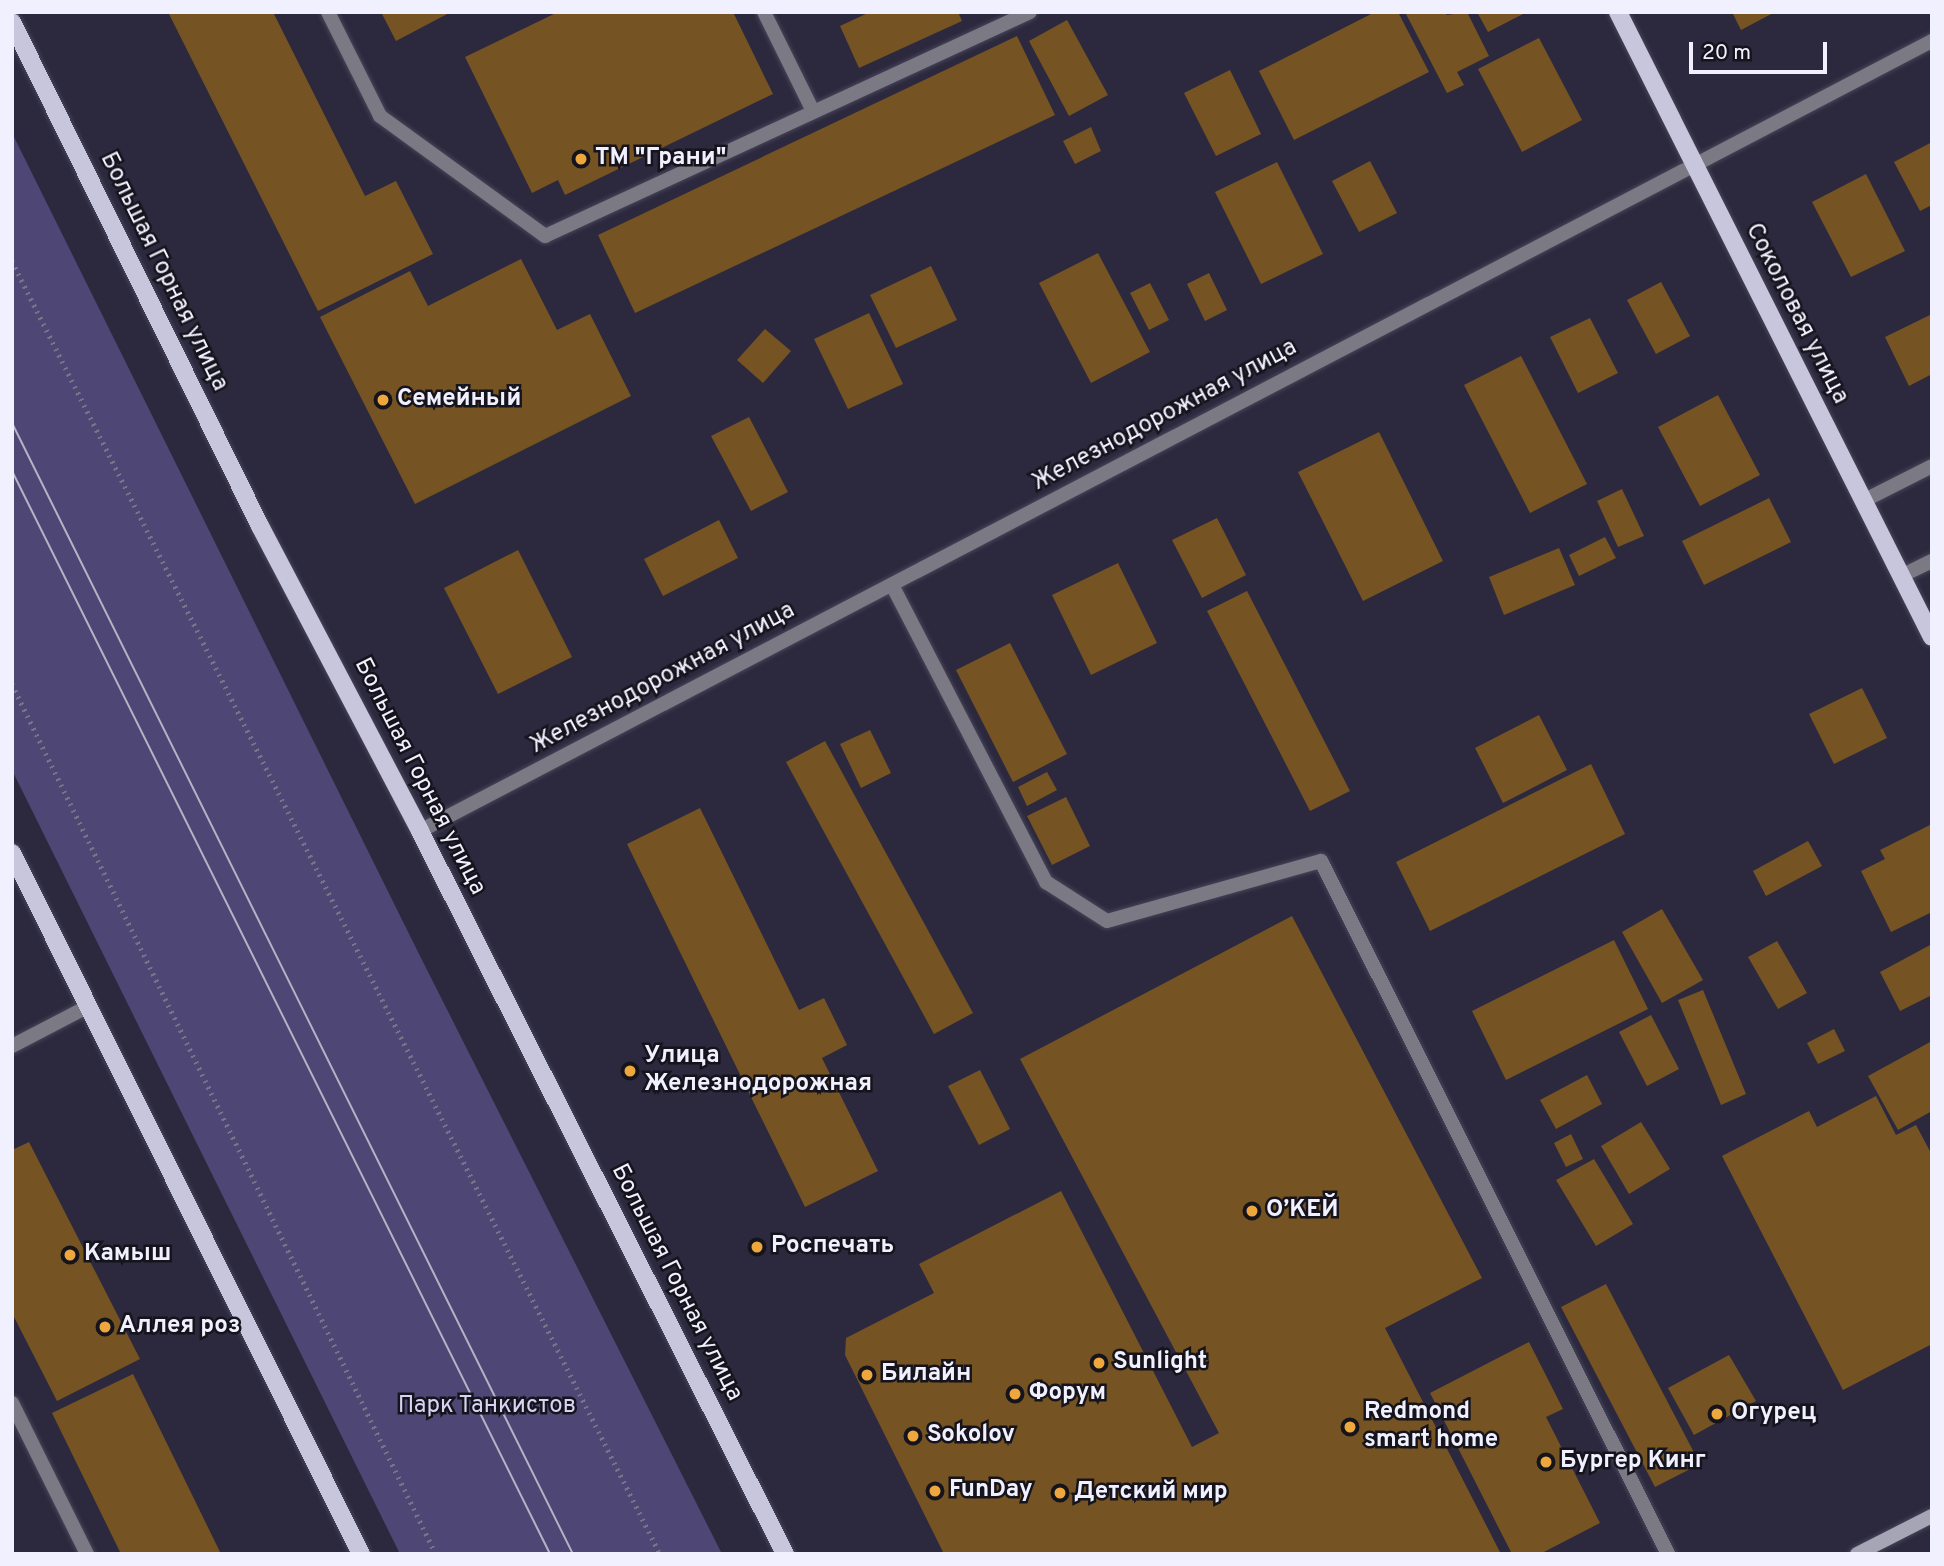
<!DOCTYPE html>
<html>
<head>
<meta charset="utf-8">
<style>
  body { margin:0 }
  #map { position:relative; width:1944px; height:1566px; overflow:hidden; background:#2c293e; font-family:Overpass,sans-serif }
  div>[style] { position:absolute }
  [style*='--x'] { left:calc(var(--x)*1px); top:calc(var(--y)*1px); width:calc(var(--w)*1px); rotate:calc(var(--a)*1deg) }
  .green>* { inset:0; background:#4e4776 }
  .building>* { inset:0; background:#755322 }
  .path>* { height:4.5px; margin-top:-2.25px; transform-origin:0; background:repeating-linear-gradient(90deg,#767487 0 2px,transparent 0 7px) }
  .roads { filter:drop-shadow(0 0 2px #484559) drop-shadow(0 0 2px #484559) }
  .lane>* { height:14px; margin:-7px; padding:0 7px; transform-origin:7px; border-radius:7px; background:#7a7984 }
  .street>* { height:14px; margin:-7px; padding:0 7px; transform-origin:7px; border-radius:7px; background:#7a7984 }
  .secondary>* { height:14px; margin:-7px; padding:0 7px; transform-origin:7px; border-radius:7px; background:#a6a5b6 }
  .primary>* { height:18px; margin:-9px; padding:0 9px; transform-origin:9px; border-radius:9px; background:#c8c6dd }
  .tram>* { height:2px; margin:-1px; padding:0 1px; transform-origin:1px; border-radius:1px; background:#b5b3c3 }
  .dots>* { width:19px; height:19px; translate:-50% -50%; box-sizing:border-box; border:4px solid #15141d; border-radius:50% }
  span { translate:-50% -50%; white-space:nowrap; text-align:center; line-height:1.15; -webkit-text-stroke:5px #15141d; paint-order:stroke }
  .poi-label { font-size:24px; color:#f1f0fe; font-weight:700 }
  .left { translate:0 -50%; text-align:left }
  .street-label { font-size:24px; color:#f1f0fe }
  .park-label { font-size:24px; color:#d6d3f3 }
  .frame { position:absolute; inset:0; border:14px solid #f1f0fe; pointer-events:none }
  .scale { position:absolute; left:1689px; top:42px; width:138px; height:32px; box-sizing:border-box; border:4px solid #f1f0fe; border-top:0; padding-left:9px; font-size:21px; line-height:24px; white-space:nowrap; color:#f1f0fe; -webkit-text-stroke:5px #15141d; paint-order:stroke }
</style>
</head>
<body>
<div id="map">
  <div class="green">
    <div style="clip-path:polygon(12px 133px,420px 956px,722px 1554px,400px 1554px,12px 770px)"></div>
  </div>
  <div class="building">
    <div style="clip-path:polygon(168px 12px,273px 12px,365px 196px,396px 181px,433px 254px,318px 311px)"></div>
    <div style="clip-path:polygon(381px 12px,451px 12px,396px 41px)"></div>
    <div style="clip-path:polygon(558px 12px,733px 12px,773px 94px,565px 195px,558px 180px,532px 193px,465px 57px)"></div>
    <div style="clip-path:polygon(870px 12px,958px 12px,962px 21px,859px 68px,840px 26px)"></div>
    <div style="clip-path:polygon(1375px 12px,1398px 12px,1429px 72px,1294px 140px,1259px 71px)"></div>
    <div style="clip-path:polygon(1405px 12px,1445px 12px,1447px 15px,1467px 12px,1489px 56px,1457px 72px,1464px 85px,1447px 93px)"></div>
    <div style="clip-path:polygon(1477px 12px,1527px 12px,1488px 32px)"></div>
    <div style="clip-path:polygon(1732px 12px,1775px 12px,1741px 30px)"></div>
    <div style="clip-path:polygon(1067px 20px,1108px 95px,1069px 116px,1029px 41px)"></div>
    <div style="clip-path:polygon(1017px 36px,1055px 115px,635px 313px,598px 235px)"></div>
    <div style="clip-path:polygon(1539px 38px,1582px 120px,1522px 152px,1478px 69px)"></div>
    <div style="clip-path:polygon(1230px 70px,1261px 134px,1216px 156px,1184px 93px)"></div>
    <div style="clip-path:polygon(1091px 127px,1101px 151px,1075px 164px,1063px 141px)"></div>
    <div style="clip-path:polygon(1932px 142px,1932px 205px,1920px 211px,1894px 162px)"></div>
    <div style="clip-path:polygon(1370px 161px,1397px 213px,1359px 232px,1332px 181px)"></div>
    <div style="clip-path:polygon(1277px 162px,1323px 254px,1261px 284px,1215px 192px)"></div>
    <div style="clip-path:polygon(1866px 174px,1905px 251px,1851px 277px,1812px 202px)"></div>
    <div style="clip-path:polygon(1098px 253px,1150px 352px,1091px 383px,1039px 283px)"></div>
    <div style="clip-path:polygon(521px 259px,557px 330px,590px 314px,631px 396px,415px 504px,320px 317px,410px 271px,428px 306px)"></div>
    <div style="clip-path:polygon(931px 266px,957px 320px,896px 348px,870px 295px)"></div>
    <div style="clip-path:polygon(1209px 273px,1227px 310px,1205px 321px,1187px 284px)"></div>
    <div style="clip-path:polygon(1661px 282px,1690px 336px,1656px 354px,1627px 300px)"></div>
    <div style="clip-path:polygon(1150px 283px,1169px 320px,1149px 330px,1130px 293px)"></div>
    <div style="clip-path:polygon(869px 313px,903px 384px,848px 409px,814px 339px)"></div>
    <div style="clip-path:polygon(1932px 314px,1932px 374px,1909px 386px,1885px 337px)"></div>
    <div style="clip-path:polygon(1590px 318px,1618px 373px,1578px 393px,1550px 337px)"></div>
    <div style="clip-path:polygon(765px 329px,791px 351px,763px 383px,737px 360px)"></div>
    <div style="clip-path:polygon(1521px 356px,1587px 484px,1530px 513px,1464px 385px)"></div>
    <div style="clip-path:polygon(1718px 395px,1760px 475px,1700px 506px,1658px 427px)"></div>
    <div style="clip-path:polygon(749px 417px,788px 492px,751px 511px,711px 436px)"></div>
    <div style="clip-path:polygon(1379px 432px,1443px 561px,1363px 601px,1298px 472px)"></div>
    <div style="clip-path:polygon(1622px 489px,1644px 536px,1618px 547px,1597px 501px)"></div>
    <div style="clip-path:polygon(1769px 498px,1791px 542px,1704px 585px,1682px 541px)"></div>
    <div style="clip-path:polygon(1217px 518px,1246px 575px,1202px 598px,1172px 540px)"></div>
    <div style="clip-path:polygon(719px 520px,738px 558px,663px 596px,644px 559px)"></div>
    <div style="clip-path:polygon(1605px 537px,1616px 558px,1579px 576px,1569px 555px)"></div>
    <div style="clip-path:polygon(1559px 548px,1575px 585px,1504px 615px,1489px 577px)"></div>
    <div style="clip-path:polygon(518px 550px,572px 657px,498px 694px,444px 588px)"></div>
    <div style="clip-path:polygon(1118px 563px,1157px 643px,1091px 675px,1052px 595px)"></div>
    <div style="clip-path:polygon(1247px 591px,1350px 791px,1310px 811px,1207px 611px)"></div>
    <div style="clip-path:polygon(1010px 643px,1067px 754px,1013px 782px,956px 670px)"></div>
    <div style="clip-path:polygon(1862px 688px,1887px 738px,1834px 764px,1809px 714px)"></div>
    <div style="clip-path:polygon(1539px 715px,1567px 770px,1503px 803px,1475px 748px)"></div>
    <div style="clip-path:polygon(870px 730px,891px 773px,861px 788px,840px 744px)"></div>
    <div style="clip-path:polygon(825px 741px,973px 1013px,934px 1034px,786px 762px)"></div>
    <div style="clip-path:polygon(1591px 764px,1625px 834px,1430px 931px,1396px 862px)"></div>
    <div style="clip-path:polygon(1047px 772px,1057px 790px,1027px 806px,1018px 787px)"></div>
    <div style="clip-path:polygon(1066px 797px,1090px 846px,1052px 865px,1027px 816px)"></div>
    <div style="clip-path:polygon(700px 808px,799px 1010px,824px 998px,847px 1045px,822px 1058px,878px 1171px,805px 1207px,627px 844px)"></div>
    <div style="clip-path:polygon(1932px 824px,1932px 912px,1891px 932px,1861px 871px,1885px 859px,1880px 850px)"></div>
    <div style="clip-path:polygon(1808px 841px,1822px 866px,1766px 896px,1753px 871px)"></div>
    <div style="clip-path:polygon(1662px 909px,1703px 980px,1662px 1003px,1622px 932px)"></div>
    <div style="clip-path:polygon(1292px 916px,1482px 1278px,1385px 1328px,1501px 1554px,944px 1554px,845px 1355px,846px 1338px,934px 1293px,919px 1264px,1061px 1191px,1192px 1447px,1219px 1433px,1020px 1059px)"></div>
    <div style="clip-path:polygon(1614px 940px,1648px 1009px,1506px 1080px,1472px 1011px)"></div>
    <div style="clip-path:polygon(1777px 941px,1807px 993px,1778px 1009px,1748px 957px)"></div>
    <div style="clip-path:polygon(1932px 944px,1932px 995px,1900px 1011px,1880px 972px)"></div>
    <div style="clip-path:polygon(1703px 990px,1746px 1094px,1721px 1105px,1678px 1000px)"></div>
    <div style="clip-path:polygon(1651px 1015px,1679px 1069px,1647px 1086px,1619px 1032px)"></div>
    <div style="clip-path:polygon(1834px 1029px,1845px 1051px,1818px 1064px,1807px 1043px)"></div>
    <div style="clip-path:polygon(1932px 1041px,1932px 1111px,1898px 1130px,1868px 1076px)"></div>
    <div style="clip-path:polygon(980px 1070px,1010px 1129px,979px 1145px,948px 1086px)"></div>
    <div style="clip-path:polygon(1587px 1075px,1602px 1104px,1556px 1129px,1540px 1100px)"></div>
    <div style="clip-path:polygon(1876px 1096px,1896px 1135px,1916px 1125px,1932px 1155px,1932px 1344px,1843px 1390px,1722px 1156px,1809px 1111px,1817px 1127px)"></div>
    <div style="clip-path:polygon(1641px 1122px,1670px 1169px,1629px 1194px,1601px 1146px)"></div>
    <div style="clip-path:polygon(1571px 1134px,1583px 1159px,1566px 1167px,1554px 1143px)"></div>
    <div style="clip-path:polygon(29px 1142px,140px 1359px,57px 1401px,12px 1313px,12px 1150px)"></div>
    <div style="clip-path:polygon(1594px 1159px,1633px 1224px,1596px 1246px,1556px 1180px)"></div>
    <div style="clip-path:polygon(1606px 1284px,1700px 1464px,1655px 1487px,1561px 1307px)"></div>
    <div style="clip-path:polygon(1529px 1342px,1563px 1409px,1546px 1417px,1600px 1523px,1540px 1554px,1512px 1554px,1430px 1393px)"></div>
    <div style="clip-path:polygon(1729px 1355px,1756px 1401px,1694px 1435px,1668px 1388px)"></div>
    <div style="clip-path:polygon(133px 1374px,221px 1554px,121px 1554px,52px 1413px)"></div>
  </div>
  <div class="path">
    <div style="--x:12;--y:261;--w:1446;--a:63.38"></div>
    <div style="--x:12;--y:684;--w:968;--a:64.02"></div>
  </div>
  <div class="roads">
    <div class="lane">
      <div style="--x:328;--y:12;--w:116;--a:63.4"></div>
      <div style="--x:380;--y:116;--w:204;--a:36"></div>
      <div style="--x:545;--y:236;--w:534;--a:-24.79"></div>
      <div style="--x:764;--y:12;--w:110;--a:63.7"></div>
      <div style="--x:1863;--y:501;--w:77;--a:-26.9"></div>
      <div style="--x:1901;--y:576;--w:34;--a:-26"></div>
      <div style="--x:892;--y:585;--w:335;--a:62.6"></div>
      <div style="--x:1046;--y:882;--w:72;--a:32.6"></div>
      <div style="--x:1107;--y:921;--w:222;--a:-15.7"></div>
      <div style="--x:1321;--y:861;--w:775;--a:63.4"></div>
      <div style="--x:12;--y:1403;--w:169;--a:63.6"></div>
    </div>
    <div class="street">
      <div style="--x:420;--y:831;--w:1706;--a:-27.59"></div>
      <div style="--x:12;--y:1046;--w:87;--a:-27.5"></div>
    </div>
    <div class="secondary">
      <div style="--x:1857;--y:1554;--w:84;--a:-26.9"></div>
    </div>
    <div class="primary">
      <div style="--x:1618;--y:12;--w:699;--a:63.33"></div>
      <div style="--x:12;--y:22;--w:562;--a:63.8"></div>
      <div style="--x:260;--y:526;--w:344;--a:62.3"></div>
      <div style="--x:420;--y:831;--w:810;--a:63.21"></div>
      <div style="--x:12;--y:853;--w:783;--a:63.53"></div>
    </div>
  </div>
  <div class="tram">
    <div style="--x:12;--y:423;--w:1262;--a:63.62"></div>
    <div style="--x:12;--y:471;--w:1209;--a:63.58"></div>
  </div>
  <div class="dots">
    <div style="left:581px;top:159px;background:#eea73d"></div>
    <div style="left:383px;top:400px;background:#eea73d"></div>
    <div style="left:630px;top:1071px;background:#eea73d"></div>
    <div style="left:1252px;top:1211px;background:#eea73d"></div>
    <div style="left:757px;top:1247px;background:#eea73d"></div>
    <div style="left:70px;top:1255px;background:#eea73d"></div>
    <div style="left:105px;top:1327px;background:#eea73d"></div>
    <div style="left:1099px;top:1363px;background:#eea73d"></div>
    <div style="left:867px;top:1375px;background:#eea73d"></div>
    <div style="left:1015px;top:1394px;background:#eea73d"></div>
    <div style="left:1717px;top:1414px;background:#eea73d"></div>
    <div style="left:1350px;top:1427px;background:#eea73d"></div>
    <div style="left:913px;top:1436px;background:#eea73d"></div>
    <div style="left:1546px;top:1462px;background:#eea73d"></div>
    <div style="left:935px;top:1491px;background:#eea73d"></div>
    <div style="left:1060px;top:1493px;background:#eea73d"></div>
  </div>
  <div class="poi-label">
    <span class="left" style="left:595px;top:159px">ТМ "Грани"</span>
    <span class="left" style="left:397px;top:400px">Семейный</span>
    <span class="left" style="left:644px;top:1071px">Улица<br>Железнодорожная</span>
    <span class="left" style="left:1266px;top:1211px">О’КЕЙ</span>
    <span class="left" style="left:771px;top:1247px">Роспечать</span>
    <span class="left" style="left:84px;top:1255px">Камыш</span>
    <span class="left" style="left:119px;top:1327px">Аллея роз</span>
    <span class="left" style="left:1113px;top:1363px">Sunlight</span>
    <span class="left" style="left:881px;top:1375px">Билайн</span>
    <span class="left" style="left:1029px;top:1394px">Форум</span>
    <span class="left" style="left:1364px;top:1427px">Redmond<br>smart home</span>
    <span class="left" style="left:1731px;top:1414px">Огурец</span>
    <span class="left" style="left:927px;top:1436px">Sokolov</span>
    <span class="left" style="left:1560px;top:1462px">Бургер Кинг</span>
    <span class="left" style="left:949px;top:1491px">FunDay</span>
    <span class="left" style="left:1074px;top:1493px">Детский мир</span>
  </div>
  <div class="street-label">
    <span style="left:163px;top:272px;rotate:64deg">Большая Горная улица</span>
    <span style="left:1796px;top:314px;rotate:63deg">Соколовая улица</span>
    <span style="left:1165px;top:416px;rotate:-28deg">Железнодорожная улица</span>
    <span style="left:663px;top:679px;rotate:-28deg">Железнодорожная улица</span>
    <span style="left:419px;top:777px;rotate:63deg">Большая Горная улица</span>
    <span style="left:676px;top:1283px;rotate:63deg">Большая Горная улица</span>
  </div>
  <div class="park-label">
    <span style="left:487px;top:1407px">Парк Танкистов</span>
  </div>
  <div class="frame"></div>
  <div class="scale">20 m</div>
</div>
</body>
</html>
